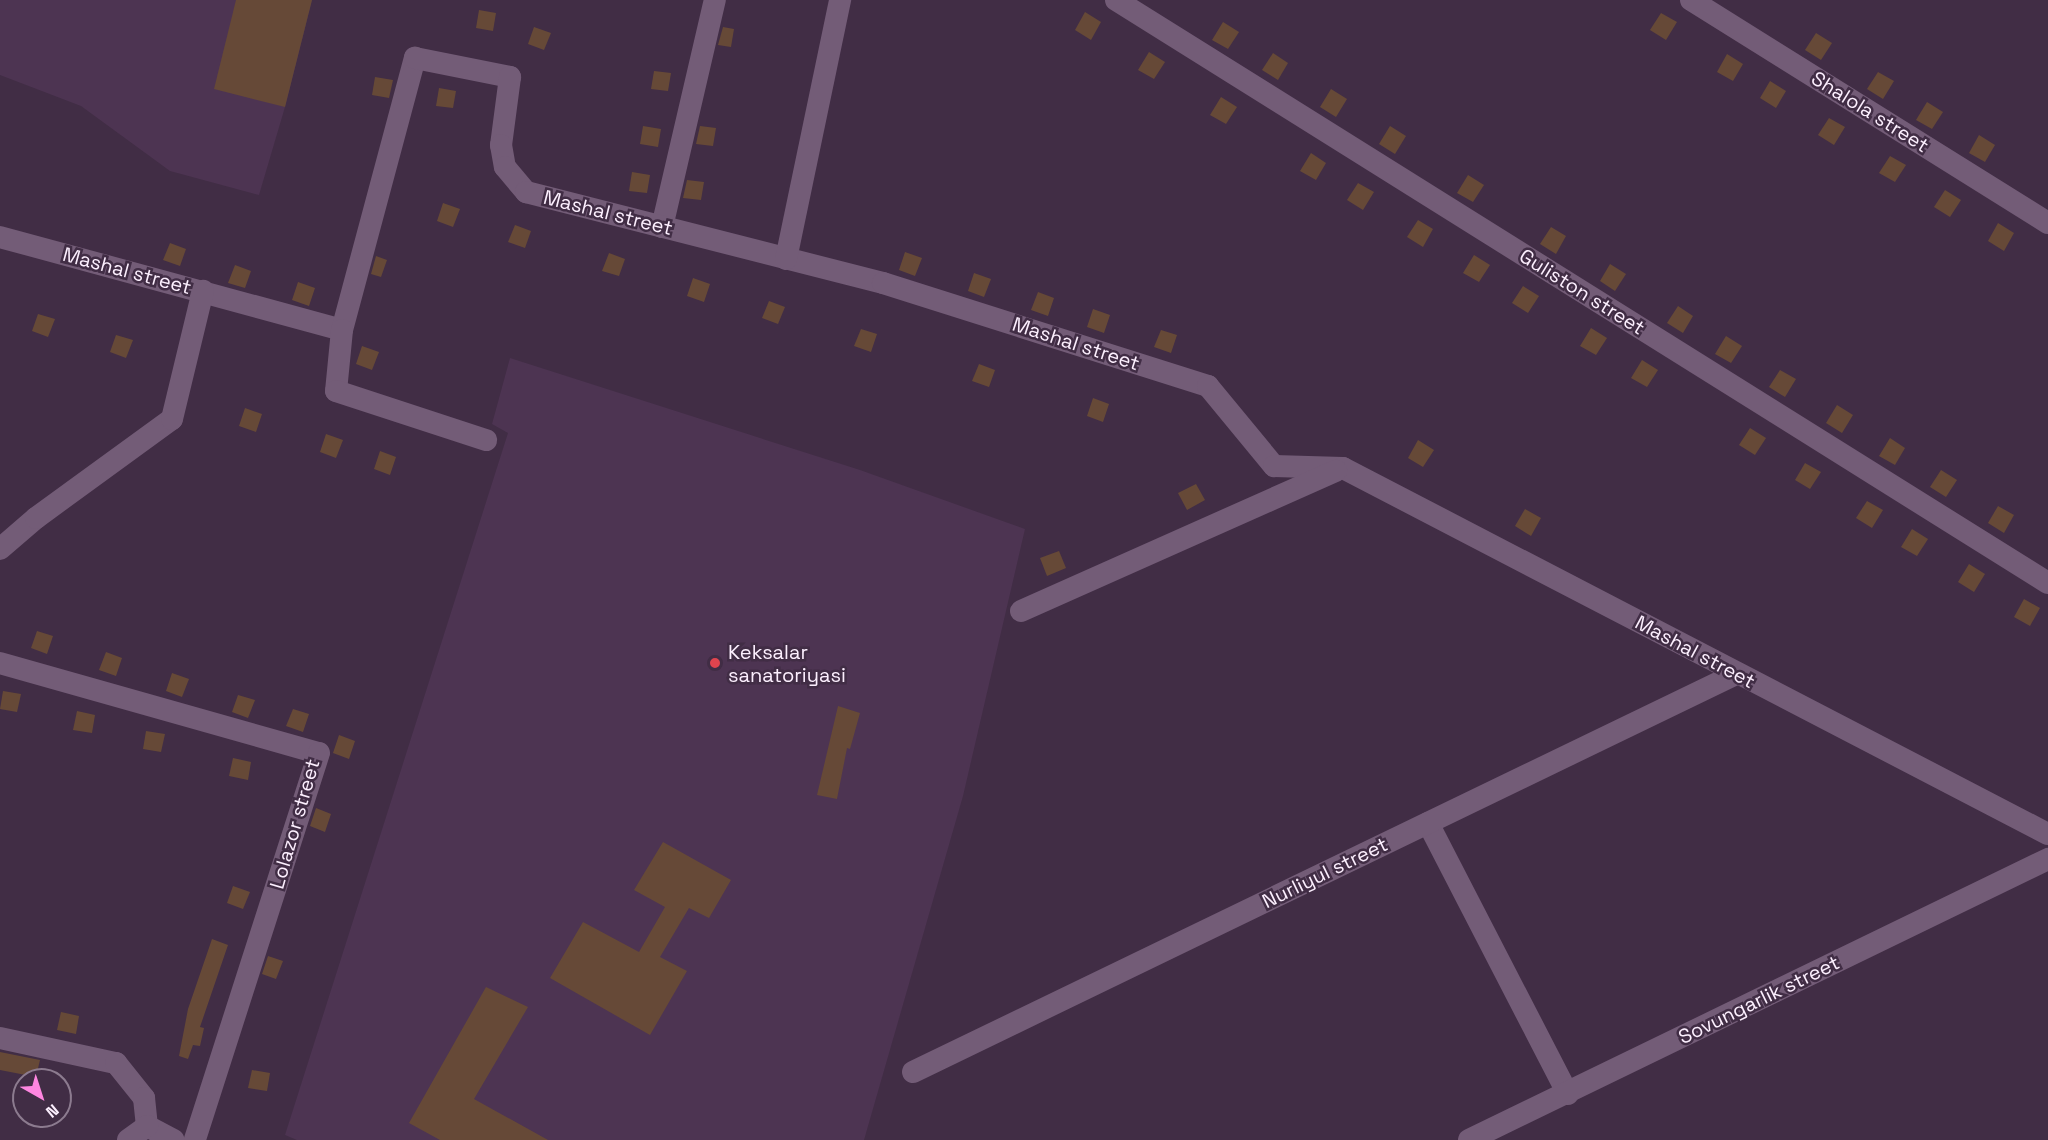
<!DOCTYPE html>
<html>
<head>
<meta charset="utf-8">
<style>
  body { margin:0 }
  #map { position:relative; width:2048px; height:1140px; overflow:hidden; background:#412d45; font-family:"Space Grotesk",sans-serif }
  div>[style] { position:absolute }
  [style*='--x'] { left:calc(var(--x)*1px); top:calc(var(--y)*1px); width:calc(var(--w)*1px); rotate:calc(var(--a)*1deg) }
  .built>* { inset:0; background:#4d3452 }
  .building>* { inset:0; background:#664937 }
  .minor>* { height:22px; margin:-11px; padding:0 11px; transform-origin:11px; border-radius:11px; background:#735c77 }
  .dots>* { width:16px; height:16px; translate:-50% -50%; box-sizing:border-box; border:3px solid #412d45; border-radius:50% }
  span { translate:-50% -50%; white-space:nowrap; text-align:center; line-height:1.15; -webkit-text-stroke:5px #412d45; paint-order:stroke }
  .street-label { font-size:20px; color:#fceffe }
  .poi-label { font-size:20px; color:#fceffe }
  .left { translate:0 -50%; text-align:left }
  .north { position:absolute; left:12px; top:1068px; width:60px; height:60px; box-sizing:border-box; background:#412d45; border:2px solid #8c7b8f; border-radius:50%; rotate:141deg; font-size:16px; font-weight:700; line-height:24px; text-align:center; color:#fceffe }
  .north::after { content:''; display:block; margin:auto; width:21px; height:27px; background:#fe86e0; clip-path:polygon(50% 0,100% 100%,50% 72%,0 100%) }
</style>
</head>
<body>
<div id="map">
  <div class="built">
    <div style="clip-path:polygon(0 0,312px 0,285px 107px,259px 195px,170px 171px,81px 106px,0 75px)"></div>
    <div style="clip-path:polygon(510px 358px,860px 470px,1025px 529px,963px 796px,864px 1140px,297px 1140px,285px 1135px,508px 433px,492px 424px)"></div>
  </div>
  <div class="building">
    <div style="clip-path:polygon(236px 0,312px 0,285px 107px,214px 89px)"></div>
    <div style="clip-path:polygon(479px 10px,496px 13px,493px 31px,476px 28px)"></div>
    <div style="clip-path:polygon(1085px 12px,1101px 22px,1091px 40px,1075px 30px)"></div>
    <div style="clip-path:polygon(1661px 13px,1677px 22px,1666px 40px,1650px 30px)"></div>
    <div style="clip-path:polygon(1223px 22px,1239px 32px,1228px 49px,1212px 40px)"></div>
    <div style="clip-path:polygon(534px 27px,551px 33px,544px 50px,528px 44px)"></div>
    <div style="clip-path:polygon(723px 27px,734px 29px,731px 47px,718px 45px)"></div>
    <div style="clip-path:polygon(1816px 33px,1832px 43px,1821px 60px,1805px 50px)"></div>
    <div style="clip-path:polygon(1149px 52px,1165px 62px,1154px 79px,1138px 70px)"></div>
    <div style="clip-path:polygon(1273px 53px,1288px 63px,1278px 80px,1262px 70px)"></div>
    <div style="clip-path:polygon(1727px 54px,1743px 64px,1733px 81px,1717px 72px)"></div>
    <div style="clip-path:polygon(654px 71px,671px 73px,668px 91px,651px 89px)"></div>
    <div style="clip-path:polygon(1878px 72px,1894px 81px,1883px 99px,1867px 89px)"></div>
    <div style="clip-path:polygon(375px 77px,393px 80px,389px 98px,372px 95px)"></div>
    <div style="clip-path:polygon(1770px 81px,1786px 91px,1776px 108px,1760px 98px)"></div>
    <div style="clip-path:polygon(439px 88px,456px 91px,453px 108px,436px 106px)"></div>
    <div style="clip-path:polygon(1331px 89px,1347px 99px,1336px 117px,1320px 107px)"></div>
    <div style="clip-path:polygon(1221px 97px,1237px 107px,1226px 124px,1210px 115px)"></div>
    <div style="clip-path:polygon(1927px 102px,1943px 112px,1932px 129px,1916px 120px)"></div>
    <div style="clip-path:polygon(1829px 118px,1845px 127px,1834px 145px,1818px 135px)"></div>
    <div style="clip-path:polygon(643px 126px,661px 129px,658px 147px,640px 144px)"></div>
    <div style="clip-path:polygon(700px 126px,716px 128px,713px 146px,696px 144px)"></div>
    <div style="clip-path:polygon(1390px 126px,1406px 136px,1395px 154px,1379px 144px)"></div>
    <div style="clip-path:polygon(1979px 135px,1995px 145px,1985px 162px,1969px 153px)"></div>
    <div style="clip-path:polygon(1311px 153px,1326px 163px,1316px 180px,1300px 171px)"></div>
    <div style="clip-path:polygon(1890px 156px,1906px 165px,1895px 182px,1879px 173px)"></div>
    <div style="clip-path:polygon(632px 172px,650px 175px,647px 193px,629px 191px)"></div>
    <div style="clip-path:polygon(1468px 175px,1484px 185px,1473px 202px,1457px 193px)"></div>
    <div style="clip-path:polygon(687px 180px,704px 182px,701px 200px,683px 198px)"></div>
    <div style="clip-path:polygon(1358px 183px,1374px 192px,1363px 210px,1347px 200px)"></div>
    <div style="clip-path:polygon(1945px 190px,1961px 200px,1950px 217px,1934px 207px)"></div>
    <div style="clip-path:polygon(443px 203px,460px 209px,453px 227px,437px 221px)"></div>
    <div style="clip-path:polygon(1418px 220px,1433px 229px,1423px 247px,1407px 237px)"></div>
    <div style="clip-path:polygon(1998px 223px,2014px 233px,2004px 251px,1988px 241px)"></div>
    <div style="clip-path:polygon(515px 225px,531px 231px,525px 248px,508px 242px)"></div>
    <div style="clip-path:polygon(1551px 227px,1566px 236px,1556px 254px,1540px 244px)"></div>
    <div style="clip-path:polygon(170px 243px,186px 249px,180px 266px,163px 260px)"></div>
    <div style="clip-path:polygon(905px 252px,922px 258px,915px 276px,899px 270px)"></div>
    <div style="clip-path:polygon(609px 253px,625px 259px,619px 276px,602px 271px)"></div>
    <div style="clip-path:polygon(1474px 255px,1490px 265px,1479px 282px,1463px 273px)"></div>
    <div style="clip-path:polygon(376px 256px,387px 260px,381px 277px,371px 274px)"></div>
    <div style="clip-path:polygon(1610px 264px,1626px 274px,1615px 291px,1600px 281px)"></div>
    <div style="clip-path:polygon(235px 265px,251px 271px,245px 288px,228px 283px)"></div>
    <div style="clip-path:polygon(974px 273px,991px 279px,984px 297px,968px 291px)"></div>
    <div style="clip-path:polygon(693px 278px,710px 284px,704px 302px,687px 296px)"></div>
    <div style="clip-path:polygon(298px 282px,315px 288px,309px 306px,292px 300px)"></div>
    <div style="clip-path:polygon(1523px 286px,1539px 296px,1528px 313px,1512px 303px)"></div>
    <div style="clip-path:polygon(1038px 292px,1054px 298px,1048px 316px,1031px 310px)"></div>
    <div style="clip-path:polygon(769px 301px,785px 307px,778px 324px,762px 318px)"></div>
    <div style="clip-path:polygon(1678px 306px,1693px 316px,1683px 333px,1667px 323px)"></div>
    <div style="clip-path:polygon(1093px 309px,1110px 315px,1104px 333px,1087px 327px)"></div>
    <div style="clip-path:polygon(38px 314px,55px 319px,48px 337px,32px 331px)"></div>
    <div style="clip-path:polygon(1591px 328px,1607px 338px,1596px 355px,1580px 346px)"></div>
    <div style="clip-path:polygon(861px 329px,877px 334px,871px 352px,854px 346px)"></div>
    <div style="clip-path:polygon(1161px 330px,1177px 335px,1171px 353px,1154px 347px)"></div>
    <div style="clip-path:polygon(116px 335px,133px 340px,126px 358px,110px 352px)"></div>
    <div style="clip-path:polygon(1726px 336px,1742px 346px,1731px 363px,1715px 354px)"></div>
    <div style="clip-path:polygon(362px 346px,379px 352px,372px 370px,356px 364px)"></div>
    <div style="clip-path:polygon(1642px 360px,1658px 370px,1647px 387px,1631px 378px)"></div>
    <div style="clip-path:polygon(979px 364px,995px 370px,989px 387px,972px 381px)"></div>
    <div style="clip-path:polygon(1780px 370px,1796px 379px,1785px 397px,1769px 387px)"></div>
    <div style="clip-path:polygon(1093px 398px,1109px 404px,1103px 422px,1087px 416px)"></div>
    <div style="clip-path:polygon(1837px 405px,1853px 415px,1842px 433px,1826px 423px)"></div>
    <div style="clip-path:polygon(245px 408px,262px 414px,256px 432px,239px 426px)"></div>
    <div style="clip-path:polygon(1750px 428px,1766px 438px,1755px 455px,1739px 445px)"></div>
    <div style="clip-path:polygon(326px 434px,343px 440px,336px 458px,320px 452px)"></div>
    <div style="clip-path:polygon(1890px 438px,1905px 448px,1895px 465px,1879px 456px)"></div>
    <div style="clip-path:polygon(1418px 440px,1434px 450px,1423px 467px,1408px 458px)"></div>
    <div style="clip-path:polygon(380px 451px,396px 457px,390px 475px,374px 469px)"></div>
    <div style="clip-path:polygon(1805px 463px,1821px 472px,1810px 489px,1795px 480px)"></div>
    <div style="clip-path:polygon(1941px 470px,1957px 480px,1946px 497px,1930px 487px)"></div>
    <div style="clip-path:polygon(1196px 484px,1205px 500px,1187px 510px,1178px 493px)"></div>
    <div style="clip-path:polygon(1867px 501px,1883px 510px,1872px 528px,1856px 518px)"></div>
    <div style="clip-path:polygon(1998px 506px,2014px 515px,2004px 533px,1988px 523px)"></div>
    <div style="clip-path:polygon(1525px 509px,1541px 518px,1531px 536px,1515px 526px)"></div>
    <div style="clip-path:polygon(1912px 529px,1928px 539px,1917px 556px,1901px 547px)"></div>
    <div style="clip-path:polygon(1059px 551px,1066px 568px,1047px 576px,1040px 558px)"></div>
    <div style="clip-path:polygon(1969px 564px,1985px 574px,1974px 592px,1958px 582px)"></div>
    <div style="clip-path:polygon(2024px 599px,2040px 608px,2030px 626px,2014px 617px)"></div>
    <div style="clip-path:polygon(37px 631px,53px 636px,47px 654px,31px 648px)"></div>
    <div style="clip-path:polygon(106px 652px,122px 658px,116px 676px,99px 670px)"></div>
    <div style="clip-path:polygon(172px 673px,189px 679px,182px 697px,166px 691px)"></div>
    <div style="clip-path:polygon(3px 691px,21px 694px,17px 712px,0 709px)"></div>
    <div style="clip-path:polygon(238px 695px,255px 700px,248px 718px,232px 712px)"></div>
    <div style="clip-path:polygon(838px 706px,860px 713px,850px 749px,847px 748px,837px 799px,817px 795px)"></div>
    <div style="clip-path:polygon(293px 709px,309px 714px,303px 732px,286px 726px)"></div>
    <div style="clip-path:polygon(77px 711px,95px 715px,92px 733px,73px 730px)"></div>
    <div style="clip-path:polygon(146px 731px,165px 734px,161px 752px,143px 749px)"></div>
    <div style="clip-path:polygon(339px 735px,355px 741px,349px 759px,333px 753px)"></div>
    <div style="clip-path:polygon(233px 758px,251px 762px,248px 780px,229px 776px)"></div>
    <div style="clip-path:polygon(316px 808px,331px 814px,325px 832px,310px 826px)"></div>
    <div style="clip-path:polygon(663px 842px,731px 880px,709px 918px,689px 908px,660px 957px,687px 971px,650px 1035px,550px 978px,583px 922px,639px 952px,665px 907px,634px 890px)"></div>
    <div style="clip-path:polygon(233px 886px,250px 892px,243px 909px,227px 903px)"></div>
    <div style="clip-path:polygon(212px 939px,228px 945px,200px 1027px,204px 1028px,200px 1046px,193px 1045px,188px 1059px,179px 1056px,188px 1009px)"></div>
    <div style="clip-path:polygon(268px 956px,283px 961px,276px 979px,262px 974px)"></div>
    <div style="clip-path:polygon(486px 987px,528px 1007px,474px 1099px,548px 1140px,440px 1140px,409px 1123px)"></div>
    <div style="clip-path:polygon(61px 1012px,79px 1016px,76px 1034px,57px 1030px)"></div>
    <div style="clip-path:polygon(0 1052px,40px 1060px,36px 1077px,0 1070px)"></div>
    <div style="clip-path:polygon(252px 1070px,270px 1073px,267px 1091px,248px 1088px)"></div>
  </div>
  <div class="minor">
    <div style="--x:1116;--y:0;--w:1099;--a:32.03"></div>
    <div style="--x:1691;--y:0;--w:421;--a:32"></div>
    <div style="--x:662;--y:227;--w:233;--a:-76.9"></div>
    <div style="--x:0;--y:237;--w:354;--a:15.2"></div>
    <div style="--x:342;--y:330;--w:282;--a:-75"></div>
    <div style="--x:415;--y:58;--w:97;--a:11.3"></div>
    <div style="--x:510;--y:77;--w:69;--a:97.5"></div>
    <div style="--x:501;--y:145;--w:22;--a:80"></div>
    <div style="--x:505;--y:167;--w:33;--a:50"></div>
    <div style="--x:526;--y:192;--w:368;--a:14.3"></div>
    <div style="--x:883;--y:283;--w:341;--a:17.6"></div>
    <div style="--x:1208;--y:386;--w:104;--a:50.5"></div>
    <div style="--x:1274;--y:466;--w:69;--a:1.7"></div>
    <div style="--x:1343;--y:468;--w:794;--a:27.44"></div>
    <div style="--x:786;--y:259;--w:265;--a:-78.2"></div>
    <div style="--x:342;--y:330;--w:61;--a:95.6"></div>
    <div style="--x:336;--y:391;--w:158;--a:18.1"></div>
    <div style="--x:0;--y:549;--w:48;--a:-40.7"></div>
    <div style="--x:36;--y:518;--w:168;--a:-36.1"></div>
    <div style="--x:172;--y:419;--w:132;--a:-76.4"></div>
    <div style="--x:1021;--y:611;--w:345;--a:-24"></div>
    <div style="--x:0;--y:663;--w:331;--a:15.8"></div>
    <div style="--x:319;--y:753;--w:406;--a:107.8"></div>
    <div style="--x:1428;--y:823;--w:305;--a:62.7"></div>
    <div style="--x:0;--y:1038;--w:119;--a:12.2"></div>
    <div style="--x:116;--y:1063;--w:45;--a:51.3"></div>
    <div style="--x:144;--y:1098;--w:28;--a:84"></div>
    <div style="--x:147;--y:1126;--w:30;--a:28"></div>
    <div style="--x:913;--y:1072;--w:914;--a:-25.81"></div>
    <div style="--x:128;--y:1140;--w:24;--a:-36"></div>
    <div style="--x:1469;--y:1140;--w:644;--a:-25.89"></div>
  </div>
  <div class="dots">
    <div style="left:715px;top:663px;background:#e0444e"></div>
  </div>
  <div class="street-label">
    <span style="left:1870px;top:112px;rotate:32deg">Shalola street</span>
    <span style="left:608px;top:213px;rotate:14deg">Mashal street</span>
    <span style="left:127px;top:271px;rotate:15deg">Mashal street</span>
    <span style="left:1582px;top:292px;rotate:32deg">Guliston street</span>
    <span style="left:1076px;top:344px;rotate:18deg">Mashal street</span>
    <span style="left:1695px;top:652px;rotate:28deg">Mashal street</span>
    <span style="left:295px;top:824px;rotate:-74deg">Lolazor street</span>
    <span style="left:1325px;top:873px;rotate:-26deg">Nurliyul street</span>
    <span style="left:1759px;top:1000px;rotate:-26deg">Sovungarlik street</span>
  </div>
  <div class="poi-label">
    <span class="left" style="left:728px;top:664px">Keksalar<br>sanatoriyasi</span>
  </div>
  <div class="north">N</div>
</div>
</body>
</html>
